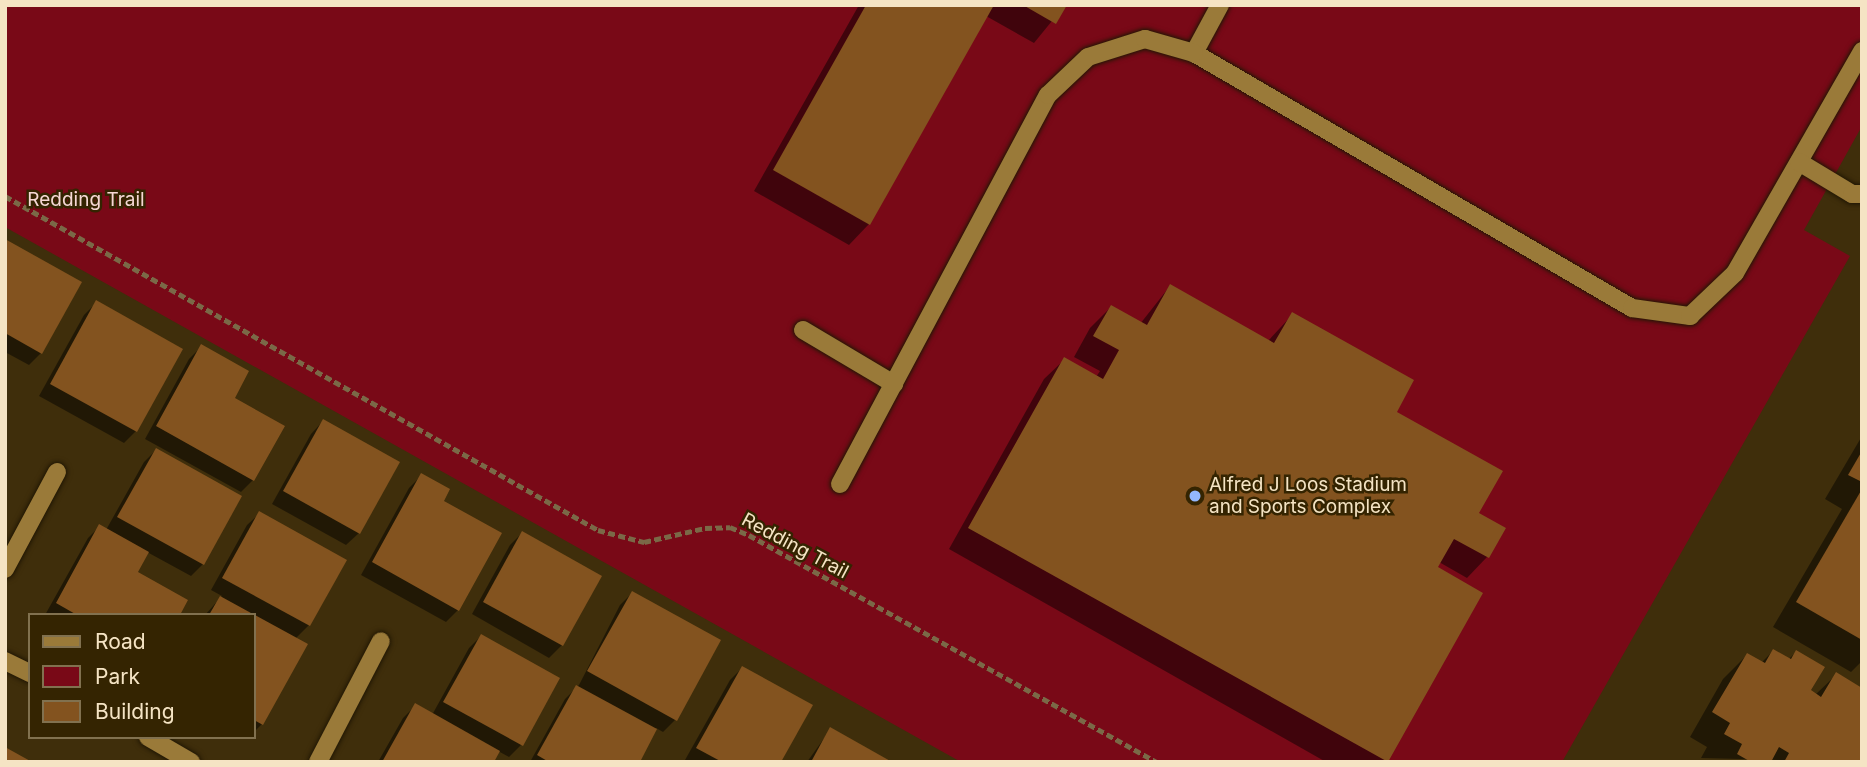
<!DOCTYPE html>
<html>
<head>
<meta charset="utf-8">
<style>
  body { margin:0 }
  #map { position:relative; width:1867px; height:767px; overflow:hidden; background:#3f2e0b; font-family:Inter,sans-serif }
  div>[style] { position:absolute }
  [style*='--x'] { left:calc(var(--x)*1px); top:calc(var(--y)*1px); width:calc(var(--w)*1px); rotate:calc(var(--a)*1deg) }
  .green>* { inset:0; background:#790917 }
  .shadow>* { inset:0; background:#0007 }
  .building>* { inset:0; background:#83531f }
  .path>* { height:4.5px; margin-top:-2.25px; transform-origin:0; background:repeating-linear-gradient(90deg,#7a6947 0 7px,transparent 0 10.5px) }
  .roads { filter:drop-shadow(0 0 2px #211704) drop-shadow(0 0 2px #211704) }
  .lane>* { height:18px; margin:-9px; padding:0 9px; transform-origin:9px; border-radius:9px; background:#9a7a39 }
  .street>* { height:18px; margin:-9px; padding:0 9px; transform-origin:9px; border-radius:9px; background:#9a7a39 }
  .dots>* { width:19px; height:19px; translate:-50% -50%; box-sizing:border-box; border:4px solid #342401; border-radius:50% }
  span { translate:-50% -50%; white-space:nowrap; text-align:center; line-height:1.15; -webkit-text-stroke:5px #342401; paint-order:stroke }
  .park-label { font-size:19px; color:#f6d7d4 }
  .poi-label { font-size:19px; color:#f5e4c4 }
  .left { translate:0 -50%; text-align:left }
  .street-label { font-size:19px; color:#f5e4c4 }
  .frame { position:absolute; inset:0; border:7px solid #f5e4c4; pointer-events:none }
  .legend { position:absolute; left:28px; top:613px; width:228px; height:126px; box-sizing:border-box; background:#342401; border:2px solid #81714f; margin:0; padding:9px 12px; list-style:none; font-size:21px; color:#f5e4c4 }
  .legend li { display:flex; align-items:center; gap:14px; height:35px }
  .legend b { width:35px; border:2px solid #81714f }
</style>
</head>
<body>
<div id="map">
  <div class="green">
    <div style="clip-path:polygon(5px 5px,1862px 5px,1862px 126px,1804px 230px,1850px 256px,1562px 762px,961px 762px,5px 227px)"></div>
  </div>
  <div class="shadow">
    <div style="clip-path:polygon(859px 5px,1065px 5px,1034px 43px,986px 16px,869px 224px,849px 245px,754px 191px)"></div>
    <div style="clip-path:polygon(5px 241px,41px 353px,29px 365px,5px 352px)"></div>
    <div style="clip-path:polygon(1170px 286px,1268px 341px,1293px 314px,1395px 412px,1477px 513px,1504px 528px,1487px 557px,1467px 578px,1439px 562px,1436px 568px,1481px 594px,1386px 762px,1326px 762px,949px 549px,1044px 379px,1065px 359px,1096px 377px,1100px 371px,1074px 357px,1090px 328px,1111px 307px,1140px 324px)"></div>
    <div style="clip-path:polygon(96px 303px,136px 431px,124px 443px,39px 396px,84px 315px)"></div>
    <div style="clip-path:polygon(201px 347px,232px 398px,253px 480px,241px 492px,145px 439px,189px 359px)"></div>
    <div style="clip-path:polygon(323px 421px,359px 533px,346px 545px,272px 504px,311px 434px)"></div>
    <div style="clip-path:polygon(1862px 436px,1862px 661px,1851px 672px,1773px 627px,1842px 509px,1825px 499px)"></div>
    <div style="clip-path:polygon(156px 450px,203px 564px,191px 576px,147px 552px,136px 573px,178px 615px,45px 615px,88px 538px,100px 526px,106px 530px,144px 462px)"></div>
    <div style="clip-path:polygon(421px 476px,441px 501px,458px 610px,446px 622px,361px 575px,409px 488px)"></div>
    <div style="clip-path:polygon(260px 513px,309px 625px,295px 639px,262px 724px,254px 732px,254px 615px,205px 615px,222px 596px,211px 590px,247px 525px)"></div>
    <div style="clip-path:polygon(522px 533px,600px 576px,562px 645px,549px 658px,472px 614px,510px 545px)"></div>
    <div style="clip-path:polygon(632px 593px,675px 720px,663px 732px,656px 728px,638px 762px,530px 762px,565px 699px,579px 685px,620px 605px)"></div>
    <div style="clip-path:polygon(481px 636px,521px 745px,509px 757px,498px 751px,492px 762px,378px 762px,403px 718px,415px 706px,432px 715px,469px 648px)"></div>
    <div style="clip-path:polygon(1773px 651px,1788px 660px,1796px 652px,1809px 691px,1815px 695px,1836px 675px,1862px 762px,1701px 758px,1707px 747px,1690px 737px,1723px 679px,1747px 655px,1761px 663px)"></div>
    <div style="clip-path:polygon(742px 668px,779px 762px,685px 760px,730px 680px)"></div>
    <div style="clip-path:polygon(830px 730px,888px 762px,807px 762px)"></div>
  </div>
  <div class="building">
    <div style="clip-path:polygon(866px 5px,994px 5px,870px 225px,773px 170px)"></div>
    <div style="clip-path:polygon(1023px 5px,1067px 5px,1056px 24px)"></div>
    <div style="clip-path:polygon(5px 239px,82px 282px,42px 354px,5px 333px)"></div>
    <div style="clip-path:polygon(1170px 284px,1274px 343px,1292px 312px,1414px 380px,1397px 412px,1503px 471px,1479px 513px,1506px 528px,1489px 558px,1454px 539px,1438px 567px,1483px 593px,1388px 762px,968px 528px,1064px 357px,1103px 379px,1119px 350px,1093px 336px,1111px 305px,1147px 325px)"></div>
    <div style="clip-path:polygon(96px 300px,183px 349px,137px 432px,50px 384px)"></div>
    <div style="clip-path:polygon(201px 344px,249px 371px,235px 398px,285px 426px,254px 481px,156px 426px)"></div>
    <div style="clip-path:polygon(323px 419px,400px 462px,360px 534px,283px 491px)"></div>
    <div style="clip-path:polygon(156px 448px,242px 496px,204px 565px,117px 517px)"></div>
    <div style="clip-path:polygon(1862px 451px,1862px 482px,1848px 475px)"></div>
    <div style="clip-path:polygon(421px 473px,450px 489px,444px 501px,502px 533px,459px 611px,372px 562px)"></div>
    <div style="clip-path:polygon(1862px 489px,1862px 640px,1796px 602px)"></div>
    <div style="clip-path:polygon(259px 511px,347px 560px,310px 626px,222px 578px)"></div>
    <div style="clip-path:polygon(99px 524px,149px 552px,138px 572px,188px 600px,180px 615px,77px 615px,56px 603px)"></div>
    <div style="clip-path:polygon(522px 531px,602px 576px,563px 646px,483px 602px)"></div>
    <div style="clip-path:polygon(632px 591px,721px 640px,677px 721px,587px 671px)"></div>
    <div style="clip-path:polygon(220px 596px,308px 644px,263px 725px,254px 720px,254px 615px,209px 615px)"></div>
    <div style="clip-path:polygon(481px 634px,560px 678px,523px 746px,443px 702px)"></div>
    <div style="clip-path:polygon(1773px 649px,1791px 659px,1796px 650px,1825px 667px,1811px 690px,1821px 697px,1836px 672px,1862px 688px,1862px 762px,1784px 762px,1789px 753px,1779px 747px,1771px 762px,1751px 762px,1737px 754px,1742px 744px,1724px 734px,1730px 723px,1712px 712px,1747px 653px,1765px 663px)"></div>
    <div style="clip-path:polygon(742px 666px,813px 705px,781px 762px,722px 762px,696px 748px)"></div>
    <div style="clip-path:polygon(576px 685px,657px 729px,640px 762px,549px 762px,537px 755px)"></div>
    <div style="clip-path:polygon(415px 703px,500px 751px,494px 762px,382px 762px)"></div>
    <div style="clip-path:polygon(830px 727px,892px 762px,811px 762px)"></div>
    <div style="clip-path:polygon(5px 747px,32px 762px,5px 762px)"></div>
  </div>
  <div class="path">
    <div style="--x:5;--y:196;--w:681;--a:29.39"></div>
    <div style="--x:598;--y:530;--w:48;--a:14.6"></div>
    <div style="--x:644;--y:542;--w:63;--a:-12.9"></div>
    <div style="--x:705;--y:528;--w:25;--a:-2"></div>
    <div style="--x:730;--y:527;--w:21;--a:23"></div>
    <div style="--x:749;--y:535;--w:467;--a:29.1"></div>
  </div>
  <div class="roads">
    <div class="lane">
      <div style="--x:1220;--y:5;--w:55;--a:118.4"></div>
      <div style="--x:1194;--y:53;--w:507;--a:30.21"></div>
      <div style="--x:1632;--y:308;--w:59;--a:7.9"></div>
      <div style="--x:1690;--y:316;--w:62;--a:-43.7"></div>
      <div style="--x:1735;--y:273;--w:256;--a:-60.2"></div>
      <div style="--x:1799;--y:162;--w:62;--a:31.1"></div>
      <div style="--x:1852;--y:194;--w:10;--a:0"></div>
      <div style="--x:803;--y:330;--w:106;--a:30.7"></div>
      <div style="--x:840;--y:484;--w:441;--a:-61.9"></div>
      <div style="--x:1048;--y:95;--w:55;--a:-43.5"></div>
      <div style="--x:1088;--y:57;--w:60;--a:-17.5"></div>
      <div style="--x:1145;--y:39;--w:51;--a:15.9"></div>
    </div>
    <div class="street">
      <div style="--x:5;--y:569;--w:110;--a:-61.8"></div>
      <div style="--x:5;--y:661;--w:28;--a:26"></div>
      <div style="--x:148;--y:737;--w:50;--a:30.2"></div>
      <div style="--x:318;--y:762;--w:136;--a:-62.5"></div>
    </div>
  </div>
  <div class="dots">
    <div style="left:1195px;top:496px;background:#93b7fd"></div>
  </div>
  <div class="park-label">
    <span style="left:86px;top:200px">Redding Trail</span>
  </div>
  <div class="poi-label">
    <span class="left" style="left:1209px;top:496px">Alfred J Loos Stadium<br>and Sports Complex</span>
  </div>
  <div class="street-label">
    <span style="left:795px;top:546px;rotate:28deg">Redding Trail</span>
  </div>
  <div class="frame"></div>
  <ul class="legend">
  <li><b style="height:9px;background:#9a7a39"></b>Road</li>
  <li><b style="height:19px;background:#790917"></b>Park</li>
  <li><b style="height:19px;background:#83531f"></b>Building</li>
  </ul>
</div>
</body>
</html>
